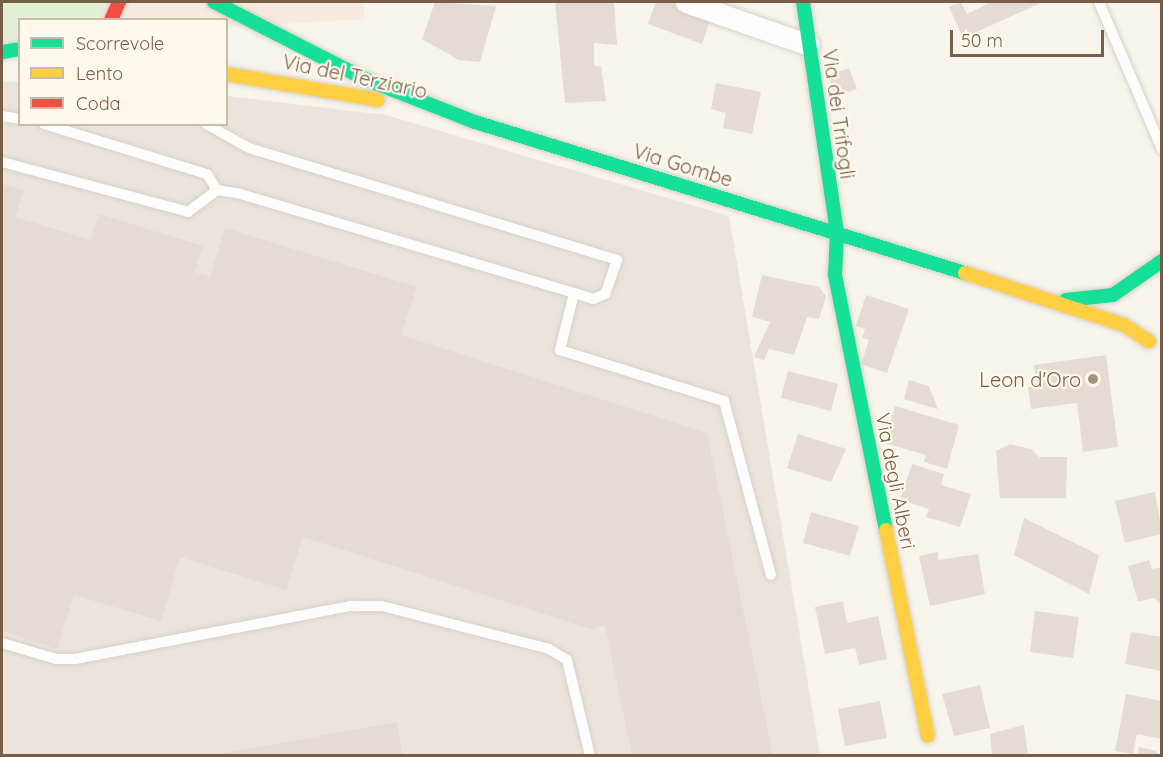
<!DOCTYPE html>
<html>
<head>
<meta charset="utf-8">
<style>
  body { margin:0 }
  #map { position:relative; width:1163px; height:757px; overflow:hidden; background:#f7f4eb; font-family:Quicksand,sans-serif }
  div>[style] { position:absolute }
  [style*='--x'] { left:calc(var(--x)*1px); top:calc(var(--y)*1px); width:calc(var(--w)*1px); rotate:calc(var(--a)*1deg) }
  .commercial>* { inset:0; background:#f8eade }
  .industrial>* { inset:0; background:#ebe4db }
  .green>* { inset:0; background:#e2f0d5 }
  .building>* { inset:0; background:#e4dcd2 }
  .roads { filter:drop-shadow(0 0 2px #d6d1c9) drop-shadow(0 0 2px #d6d1c9) }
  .lane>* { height:10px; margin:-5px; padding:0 5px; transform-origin:5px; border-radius:5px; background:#fefdfc }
  .street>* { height:21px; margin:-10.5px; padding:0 10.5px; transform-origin:10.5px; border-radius:10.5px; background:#fefdfc }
  .fast>* { height:14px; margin:-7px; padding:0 7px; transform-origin:7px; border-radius:7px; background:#16e098 }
  .slow>* { height:14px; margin:-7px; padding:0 7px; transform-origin:7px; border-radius:7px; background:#ffcf43 }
  .jam>* { height:14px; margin:-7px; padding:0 7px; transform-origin:7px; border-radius:7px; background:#f24e42 }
  .dots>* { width:16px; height:16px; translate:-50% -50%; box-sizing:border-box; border:3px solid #fff9ec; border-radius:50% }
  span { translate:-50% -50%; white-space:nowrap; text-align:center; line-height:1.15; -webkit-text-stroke:4.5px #fff9ec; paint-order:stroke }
  .street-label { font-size:20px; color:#785e49 }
  .poi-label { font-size:20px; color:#785e49 }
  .right { translate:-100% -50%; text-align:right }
  .frame { position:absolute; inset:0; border:3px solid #785e49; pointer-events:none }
  .legend { position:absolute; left:18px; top:18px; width:210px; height:108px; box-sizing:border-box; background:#fff9ec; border:2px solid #c9bbab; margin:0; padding:8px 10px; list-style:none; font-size:18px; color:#785e49 }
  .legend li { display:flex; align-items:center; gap:12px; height:30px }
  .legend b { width:30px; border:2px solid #c9bbab }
  .scale { position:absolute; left:950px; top:30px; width:154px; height:27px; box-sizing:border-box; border:3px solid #785e49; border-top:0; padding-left:8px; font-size:18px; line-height:21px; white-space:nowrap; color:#785e49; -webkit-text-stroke:4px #fff9ec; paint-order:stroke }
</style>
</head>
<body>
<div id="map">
  <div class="commercial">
    <div style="clip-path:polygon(2px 2px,363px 2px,365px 19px,227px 27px,226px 20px,20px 20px)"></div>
  </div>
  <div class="industrial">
    <div style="clip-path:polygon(2px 81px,19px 82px,20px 124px,226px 124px,227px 96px,386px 115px,729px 216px,820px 755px,2px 755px)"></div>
  </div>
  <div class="green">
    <div style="clip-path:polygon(2px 2px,106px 2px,99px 19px,20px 20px,19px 41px,2px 42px)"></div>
  </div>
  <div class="building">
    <div style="clip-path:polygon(435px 2px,496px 6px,480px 62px,459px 60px,422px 39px)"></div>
    <div style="clip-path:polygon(555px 2px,614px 2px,617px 45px,594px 43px,594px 66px,601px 66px,606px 101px,565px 103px)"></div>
    <div style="clip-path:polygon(656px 2px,674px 2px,712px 15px,702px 44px,648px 24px)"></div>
    <div style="clip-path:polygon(961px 2px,967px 14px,991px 2px,1043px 2px,963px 38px,949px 7px)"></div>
    <div style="clip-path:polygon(849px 68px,857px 89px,835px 97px,828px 75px)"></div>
    <div style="clip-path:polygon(716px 83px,761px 92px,752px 134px,723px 128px,726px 113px,711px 109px)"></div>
    <div style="clip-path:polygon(2px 184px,24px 190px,15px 217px,91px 240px,99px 214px,203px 246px,195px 272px,210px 277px,225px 228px,417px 287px,401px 335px,707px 433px,773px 756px,632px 756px,605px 625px,591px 629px,303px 537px,286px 590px,180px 557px,161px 621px,74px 595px,57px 649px,2px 631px)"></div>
    <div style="clip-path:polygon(762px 275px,819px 287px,826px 296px,819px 319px,807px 317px,794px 355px,769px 349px,764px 360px,754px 357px,770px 322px,752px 317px)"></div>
    <div style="clip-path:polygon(866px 295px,909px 309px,887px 373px,861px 364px,869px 340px,862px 338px,865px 329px,856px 326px)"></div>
    <div style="clip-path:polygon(1106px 355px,1118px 447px,1083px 452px,1077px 403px,1031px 409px,1028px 387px,1037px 386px,1034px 365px)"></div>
    <div style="clip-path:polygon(788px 371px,838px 384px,831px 411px,781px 398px)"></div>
    <div style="clip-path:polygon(909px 380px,929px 386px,938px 409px,904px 399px)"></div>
    <div style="clip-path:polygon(895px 406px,959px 425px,947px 469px,924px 462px,926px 455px,884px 443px)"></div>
    <div style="clip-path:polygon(798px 434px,846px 449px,831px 482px,787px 468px)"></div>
    <div style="clip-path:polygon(1010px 444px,1031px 449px,1039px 457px,1067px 457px,1066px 498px,1000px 498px,996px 451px)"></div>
    <div style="clip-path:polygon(912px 464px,944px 474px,941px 485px,971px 494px,960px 527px,926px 517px,929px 509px,900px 500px)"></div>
    <div style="clip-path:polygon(1155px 492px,1162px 534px,1125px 543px,1115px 501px)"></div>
    <div style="clip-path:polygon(811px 512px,859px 526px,850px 556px,803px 543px)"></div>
    <div style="clip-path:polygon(1024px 518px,1099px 555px,1089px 594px,1014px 555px)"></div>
    <div style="clip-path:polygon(938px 552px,938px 560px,978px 554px,985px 594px,930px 606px,919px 556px)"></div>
    <div style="clip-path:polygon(1149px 560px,1152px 569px,1162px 567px,1162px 605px,1154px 598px,1138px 602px,1128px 566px)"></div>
    <div style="clip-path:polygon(843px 601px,847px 623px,878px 616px,887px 659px,859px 665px,855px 648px,825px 654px,815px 607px)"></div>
    <div style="clip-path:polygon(1035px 611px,1079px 617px,1073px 658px,1030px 652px)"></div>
    <div style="clip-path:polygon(1131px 632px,1162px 637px,1162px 671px,1125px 664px)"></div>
    <div style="clip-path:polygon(980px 685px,990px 728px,954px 736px,942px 694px)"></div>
    <div style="clip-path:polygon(1126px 694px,1162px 701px,1162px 739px,1137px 734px,1133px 754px,1115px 751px)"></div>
    <div style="clip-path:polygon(880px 701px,887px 738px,845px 746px,838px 709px)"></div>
    <div style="clip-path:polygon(397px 722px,403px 756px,220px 756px,220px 754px)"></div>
    <div style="clip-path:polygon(1024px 725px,1028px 756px,992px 756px,990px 734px)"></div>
    <div style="clip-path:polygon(1139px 747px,1157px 751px,1156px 756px,1137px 756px)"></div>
  </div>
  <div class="roads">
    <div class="lane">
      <div style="--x:1099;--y:2;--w:160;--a:66.8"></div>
      <div style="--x:2;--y:116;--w:18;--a:9"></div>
      <div style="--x:44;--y:124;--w:170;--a:17.1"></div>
      <div style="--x:207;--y:174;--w:19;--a:58"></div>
      <div style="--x:206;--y:124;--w:49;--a:29.2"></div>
      <div style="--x:249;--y:148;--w:385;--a:16.9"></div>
      <div style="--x:617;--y:260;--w:36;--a:109"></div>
      <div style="--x:605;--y:294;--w:13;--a:157"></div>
      <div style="--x:593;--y:299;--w:20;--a:-162"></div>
      <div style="--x:2;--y:162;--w:193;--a:15"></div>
      <div style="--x:188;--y:212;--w:36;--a:-37"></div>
      <div style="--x:217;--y:190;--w:20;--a:9"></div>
      <div style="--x:237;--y:193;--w:352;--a:16.5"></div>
      <div style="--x:574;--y:293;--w:59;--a:103.8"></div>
      <div style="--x:560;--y:350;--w:172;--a:17.3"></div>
      <div style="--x:724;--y:401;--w:180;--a:74.9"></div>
      <div style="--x:2;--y:643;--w:56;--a:16.5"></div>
      <div style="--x:56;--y:659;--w:19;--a:0"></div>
      <div style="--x:75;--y:659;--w:281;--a:-10.9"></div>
      <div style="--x:351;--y:606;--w:31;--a:0"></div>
      <div style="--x:382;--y:606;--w:172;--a:14.4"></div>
      <div style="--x:549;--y:649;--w:21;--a:31"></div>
      <div style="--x:567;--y:660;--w:99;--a:76.5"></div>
    </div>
    <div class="street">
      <div style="--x:686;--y:2;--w:130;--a:19.3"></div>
    </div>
    <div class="fast">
      <div style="--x:214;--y:2;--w:169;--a:27"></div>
      <div style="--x:365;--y:79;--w:118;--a:21.4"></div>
      <div style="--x:475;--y:122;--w:513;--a:17.13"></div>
      <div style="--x:803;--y:2;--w:233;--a:81.6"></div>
      <div style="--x:837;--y:233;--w:42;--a:92.7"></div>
      <div style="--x:835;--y:275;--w:260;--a:78.7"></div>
      <div style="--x:2;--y:52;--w:18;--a:-9"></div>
      <div style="--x:1066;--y:300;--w:47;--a:-6.1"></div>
      <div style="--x:1113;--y:295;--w:60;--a:-34.8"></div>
    </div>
    <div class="slow">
      <div style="--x:226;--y:74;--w:154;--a:9.7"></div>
      <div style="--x:965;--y:273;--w:167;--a:18.1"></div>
      <div style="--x:1124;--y:325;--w:30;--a:33"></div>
      <div style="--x:886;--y:530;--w:210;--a:78.5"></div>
    </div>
    <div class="jam">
      <div style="--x:111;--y:20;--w:20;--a:-66"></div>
    </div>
  </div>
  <div class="dots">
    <div style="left:1093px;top:379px;background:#a49282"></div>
  </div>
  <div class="street-label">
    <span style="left:355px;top:76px;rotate:12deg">Via del Terziario</span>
    <span style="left:839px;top:114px;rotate:82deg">Via dei Trifogli</span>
    <span style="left:683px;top:165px;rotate:17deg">Via Gombe</span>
    <span style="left:896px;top:481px;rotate:79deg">Via degli Alberi</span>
  </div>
  <div class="poi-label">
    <span class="right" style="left:1081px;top:379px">Leon d'Oro</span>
  </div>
  <div class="frame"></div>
  <ul class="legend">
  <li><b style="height:8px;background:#16e098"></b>Scorrevole</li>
  <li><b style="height:8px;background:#ffcf43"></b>Lento</li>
  <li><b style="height:8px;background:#f24e42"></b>Coda</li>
  </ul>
  <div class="scale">50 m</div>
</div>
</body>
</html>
